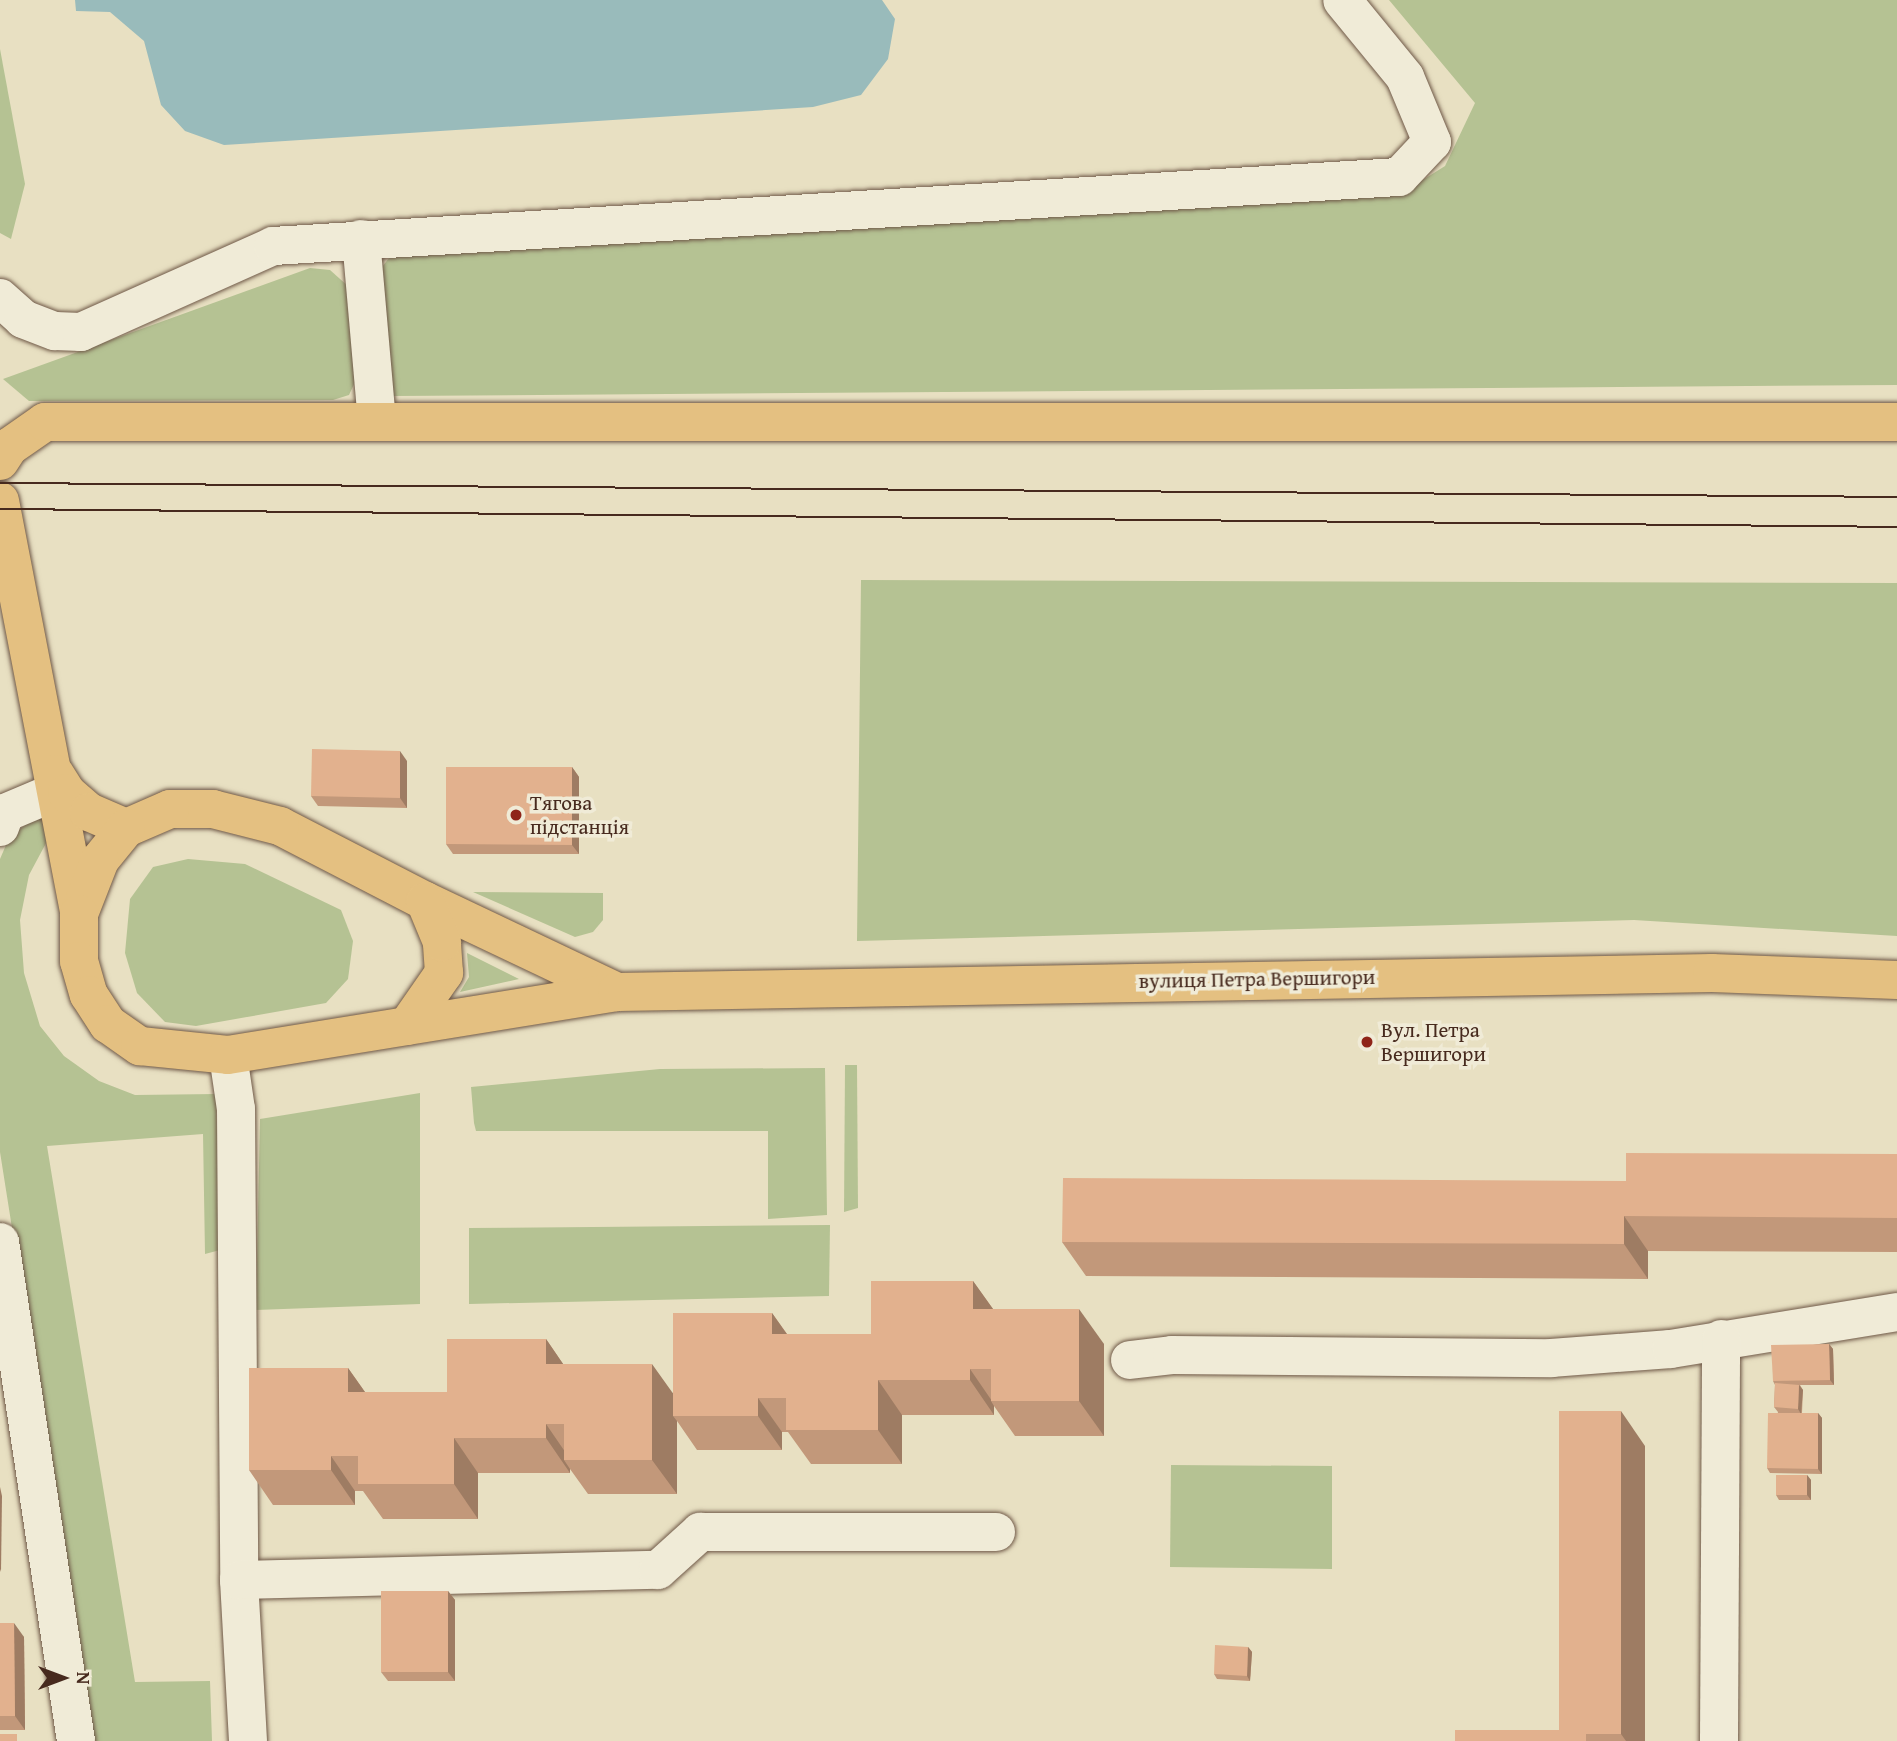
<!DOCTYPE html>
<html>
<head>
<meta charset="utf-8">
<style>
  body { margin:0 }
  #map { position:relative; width:1897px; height:1741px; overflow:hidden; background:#e8e0c2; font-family:"Gentium Book Plus",serif }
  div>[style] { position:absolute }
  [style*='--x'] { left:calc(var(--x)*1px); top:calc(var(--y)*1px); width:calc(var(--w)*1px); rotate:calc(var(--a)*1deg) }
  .green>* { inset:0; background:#b5c293 }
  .water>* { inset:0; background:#9bb }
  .roads { filter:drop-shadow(0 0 2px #6f5847) drop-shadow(0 0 2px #6f5847) }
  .minor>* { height:38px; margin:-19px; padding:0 19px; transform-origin:19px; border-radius:19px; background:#f0ebd7 }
  .major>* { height:38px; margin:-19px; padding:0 19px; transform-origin:19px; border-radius:19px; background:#e4c081 }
  .tram>* { height:2px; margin:-1px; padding:0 1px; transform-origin:1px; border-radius:1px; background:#472a1e }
  .wall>* { inset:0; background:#c2987a }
  .shaded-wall>* { inset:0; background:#9e7c63 }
  .building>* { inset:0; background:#e2b18e }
  .dots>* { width:19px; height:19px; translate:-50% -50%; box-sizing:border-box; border:4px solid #f0ebd7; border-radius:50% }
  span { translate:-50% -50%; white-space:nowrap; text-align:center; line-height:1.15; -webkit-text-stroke:7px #f0ebd7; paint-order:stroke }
  .poi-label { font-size:21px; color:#472a1e }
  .left { translate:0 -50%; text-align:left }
  .street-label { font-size:21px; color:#472a1e }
  .north { position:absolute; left:28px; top:1643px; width:70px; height:70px; -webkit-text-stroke:5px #f0ebd7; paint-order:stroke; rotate:90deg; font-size:19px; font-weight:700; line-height:28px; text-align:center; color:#472a1e }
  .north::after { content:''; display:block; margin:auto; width:24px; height:32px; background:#472a1e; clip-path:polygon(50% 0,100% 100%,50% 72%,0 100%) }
</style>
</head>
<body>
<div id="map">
  <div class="green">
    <div style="clip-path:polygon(1389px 0,1897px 0,1897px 385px,392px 396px,382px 267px,397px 248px,1399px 195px,1445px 166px,1475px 103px)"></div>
    <div style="clip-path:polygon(0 49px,25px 184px,11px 239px,0 233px)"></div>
    <div style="clip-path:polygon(310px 268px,330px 270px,349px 287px,356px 380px,349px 395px,333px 400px,29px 401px,3px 379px)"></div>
    <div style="clip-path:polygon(861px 580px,1897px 583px,1897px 936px,1634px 920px,857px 941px)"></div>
    <div style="clip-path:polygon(38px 815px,47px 817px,52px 832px,29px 875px,20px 920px,24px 973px,40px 1026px,64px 1056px,99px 1081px,135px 1095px,216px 1094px,220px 1250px,205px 1254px,203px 1134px,47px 1146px,135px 1682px,210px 1681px,212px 1741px,93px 1741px,0 1152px,0 859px,9px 838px)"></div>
    <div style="clip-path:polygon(188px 859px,245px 864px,341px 910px,353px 941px,348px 979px,326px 1003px,196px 1026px,165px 1022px,137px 993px,125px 953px,130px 899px,153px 867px)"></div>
    <div style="clip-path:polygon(473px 892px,603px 893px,603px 920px,593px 932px,575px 937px)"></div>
    <div style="clip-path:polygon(467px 953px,519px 979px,460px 992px,469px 977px)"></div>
    <div style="clip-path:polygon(845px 1065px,857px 1065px,858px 1208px,844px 1212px)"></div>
    <div style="clip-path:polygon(825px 1068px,827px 1215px,768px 1219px,768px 1131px,476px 1131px,474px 1123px,471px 1087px,660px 1069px)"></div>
    <div style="clip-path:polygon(420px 1093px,420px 1304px,256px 1310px,260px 1119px)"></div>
    <div style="clip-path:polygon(830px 1225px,829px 1296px,469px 1304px,469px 1228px)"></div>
    <div style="clip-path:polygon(1171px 1465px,1332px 1466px,1332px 1569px,1170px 1567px)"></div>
  </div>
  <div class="water">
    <div style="clip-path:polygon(75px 0,882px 0,895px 19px,888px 59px,861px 95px,813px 107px,224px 145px,185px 131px,161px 105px,144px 41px,110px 12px,76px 11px)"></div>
  </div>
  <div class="roads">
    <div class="minor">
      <div style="--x:361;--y:239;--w:183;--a:85"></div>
      <div style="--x:0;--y:298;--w:31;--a:42"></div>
      <div style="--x:23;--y:319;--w:34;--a:21"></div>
      <div style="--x:55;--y:331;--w:26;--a:2"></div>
      <div style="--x:81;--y:332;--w:210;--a:-24.1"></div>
      <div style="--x:273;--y:246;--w:1128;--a:-3.51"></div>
      <div style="--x:1399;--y:177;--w:48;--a:-46.7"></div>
      <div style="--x:1432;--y:142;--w:70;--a:-112.6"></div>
      <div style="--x:1405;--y:77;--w:99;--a:-129.3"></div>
      <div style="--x:0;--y:827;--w:15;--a:-70"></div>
      <div style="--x:5;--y:813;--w:54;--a:-22.8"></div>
      <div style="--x:228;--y:1055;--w:55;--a:81.6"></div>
      <div style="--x:236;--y:1109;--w:471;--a:89.6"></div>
      <div style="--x:239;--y:1580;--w:161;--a:86.8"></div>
      <div style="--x:0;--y:1242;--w:505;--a:81.34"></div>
      <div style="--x:1130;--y:1360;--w:42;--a:-6.8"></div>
      <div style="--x:1172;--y:1355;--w:379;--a:0.5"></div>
      <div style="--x:1551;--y:1358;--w:120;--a:-4.3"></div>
      <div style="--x:1671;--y:1349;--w:229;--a:-9.3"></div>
      <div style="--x:239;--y:1580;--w:419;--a:-1.4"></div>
      <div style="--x:658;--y:1570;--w:57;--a:-42.1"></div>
      <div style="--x:700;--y:1532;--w:296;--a:0"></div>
      <div style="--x:1719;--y:1741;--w:402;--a:-89.7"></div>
    </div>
    <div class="major">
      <div style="--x:0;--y:461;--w:17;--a:-57"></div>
      <div style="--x:9;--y:447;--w:44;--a:-34.8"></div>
      <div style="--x:45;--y:422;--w:1852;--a:0"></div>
      <div style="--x:0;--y:501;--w:419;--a:79.1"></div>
      <div style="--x:55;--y:774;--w:22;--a:58"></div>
      <div style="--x:67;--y:793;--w:29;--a:41"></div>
      <div style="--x:89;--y:812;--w:40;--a:23.4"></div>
      <div style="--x:617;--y:992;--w:212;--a:-154.6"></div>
      <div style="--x:425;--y:901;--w:163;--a:-152.7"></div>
      <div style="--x:280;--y:826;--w:69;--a:-165.8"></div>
      <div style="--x:213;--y:809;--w:43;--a:180"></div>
      <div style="--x:170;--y:809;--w:48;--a:156.6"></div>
      <div style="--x:126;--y:828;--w:41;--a:129.1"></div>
      <div style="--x:100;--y:860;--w:58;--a:111.3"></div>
      <div style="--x:79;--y:914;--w:47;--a:90"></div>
      <div style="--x:79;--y:961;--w:35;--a:74"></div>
      <div style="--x:89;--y:995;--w:35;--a:57"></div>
      <div style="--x:108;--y:1024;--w:39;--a:35"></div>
      <div style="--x:140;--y:1046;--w:88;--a:5.8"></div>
      <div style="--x:228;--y:1055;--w:394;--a:-9.2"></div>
      <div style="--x:617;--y:992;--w:1095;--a:-0.99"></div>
      <div style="--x:1712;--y:973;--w:185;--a:2.2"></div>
      <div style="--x:407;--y:1026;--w:65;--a:-55.1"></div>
      <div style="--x:444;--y:973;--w:31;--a:-94"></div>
      <div style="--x:442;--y:942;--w:44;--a:-112.5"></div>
    </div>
  </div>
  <div class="tram">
    <div style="--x:0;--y:483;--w:1897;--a:0.42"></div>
    <div style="--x:0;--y:509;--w:1897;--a:0.54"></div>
  </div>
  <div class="wall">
    <div style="clip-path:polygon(407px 761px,407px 808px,318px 806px,311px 796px)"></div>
    <div style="clip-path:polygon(572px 767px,579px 777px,579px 854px,453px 854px,446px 844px)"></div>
    <div style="clip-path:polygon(1897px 1154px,1897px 1252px,1648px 1251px,1648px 1279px,1086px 1276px,1062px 1242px,1626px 1181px)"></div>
    <div style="clip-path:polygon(973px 1281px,993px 1309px,1104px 1344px,1104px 1436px,1015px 1436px,994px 1406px,994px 1415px,902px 1415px,902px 1464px,811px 1464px,788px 1432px,782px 1432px,782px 1450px,697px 1450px,677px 1421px,677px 1494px,588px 1494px,570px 1469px,570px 1473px,478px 1473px,478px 1519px,383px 1519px,363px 1491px,355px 1491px,355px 1505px,273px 1505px,249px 1470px,348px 1368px,365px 1392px,447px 1392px,546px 1339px,563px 1364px,673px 1393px,772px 1313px,787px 1334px,871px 1334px)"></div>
    <div style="clip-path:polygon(1829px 1344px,1833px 1349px,1834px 1385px,1800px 1385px,1803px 1390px,1802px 1413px,1818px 1413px,1822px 1418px,1822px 1474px,1770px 1473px,1767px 1468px,1778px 1412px,1774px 1407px,1775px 1385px,1773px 1381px)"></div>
    <div style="clip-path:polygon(1645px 1446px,1645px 1741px,1455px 1741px,1559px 1730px)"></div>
    <div style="clip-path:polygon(1807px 1475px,1811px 1480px,1811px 1500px,1779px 1500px,1776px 1495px)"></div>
    <div style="clip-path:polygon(448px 1591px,455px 1600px,455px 1681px,388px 1681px,381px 1672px)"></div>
    <div style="clip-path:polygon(0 1623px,24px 1637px,25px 1730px,0 1730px)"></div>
    <div style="clip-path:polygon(1248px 1647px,1252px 1652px,1250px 1681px,1217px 1679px,1214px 1674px)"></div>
  </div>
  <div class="shaded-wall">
    <div style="clip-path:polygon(400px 751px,407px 761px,407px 808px,400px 798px)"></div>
    <div style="clip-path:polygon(572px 767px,579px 777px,579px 854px,572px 845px)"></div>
    <div style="clip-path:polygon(1624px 1216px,1648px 1251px,1648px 1279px,1624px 1244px)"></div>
    <div style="clip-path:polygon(973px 1281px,998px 1316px,973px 1309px)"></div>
    <div style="clip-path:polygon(1079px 1309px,1104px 1344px,1104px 1436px,1079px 1401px)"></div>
    <div style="clip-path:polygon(772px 1313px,796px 1347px,772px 1334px)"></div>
    <div style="clip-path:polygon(546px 1339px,570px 1374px,546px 1364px)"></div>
    <div style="clip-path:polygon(1829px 1344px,1833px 1349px,1834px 1385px,1830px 1380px)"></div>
    <div style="clip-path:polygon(652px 1364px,677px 1399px,673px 1416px,677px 1421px,677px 1494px,652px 1460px)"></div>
    <div style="clip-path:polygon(348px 1368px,372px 1402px,348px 1392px)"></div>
    <div style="clip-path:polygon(970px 1369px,992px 1401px,991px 1401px,994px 1406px,994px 1415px,970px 1380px)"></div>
    <div style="clip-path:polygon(878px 1380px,902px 1415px,902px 1464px,878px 1430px)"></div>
    <div style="clip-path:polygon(1799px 1385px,1803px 1390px,1801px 1414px,1798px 1409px)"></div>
    <div style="clip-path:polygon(758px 1398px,782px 1432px,782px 1450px,758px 1416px)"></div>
    <div style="clip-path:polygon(1621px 1411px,1645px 1446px,1645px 1741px,1626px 1741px,1621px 1734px)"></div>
    <div style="clip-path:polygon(1818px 1413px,1822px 1418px,1822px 1474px,1818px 1469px)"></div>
    <div style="clip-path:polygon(546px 1424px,570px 1459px,564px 1460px,570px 1469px,570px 1473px,546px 1438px)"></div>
    <div style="clip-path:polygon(454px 1438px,478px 1473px,478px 1519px,454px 1484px)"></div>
    <div style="clip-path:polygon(331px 1456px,355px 1491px,355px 1505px,331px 1470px)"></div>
    <div style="clip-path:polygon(1807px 1475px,1811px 1480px,1811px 1500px,1807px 1495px)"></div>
    <div style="clip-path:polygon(0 1487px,2px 1496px,1px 1572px,0 1569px)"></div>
    <div style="clip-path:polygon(448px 1591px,455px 1600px,455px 1681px,448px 1672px)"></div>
    <div style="clip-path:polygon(14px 1623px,24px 1637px,25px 1730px,15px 1716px)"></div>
    <div style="clip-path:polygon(1248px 1647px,1252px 1652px,1250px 1681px,1247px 1676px)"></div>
  </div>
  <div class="building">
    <div style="clip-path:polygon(312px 749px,400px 751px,400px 798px,311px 796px)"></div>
    <div style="clip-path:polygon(446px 767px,572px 767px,572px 845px,446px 844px)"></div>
    <div style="clip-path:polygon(1626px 1153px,1897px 1154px,1897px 1218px,1624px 1216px,1624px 1244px,1062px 1242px,1063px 1178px,1626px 1181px)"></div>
    <div style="clip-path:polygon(871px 1281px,973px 1281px,973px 1309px,1079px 1309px,1079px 1401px,991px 1401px,991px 1369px,970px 1369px,970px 1380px,878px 1380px,878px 1430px,786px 1430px,786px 1398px,758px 1398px,758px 1416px,673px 1416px,673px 1313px,772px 1313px,772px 1334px,871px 1334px)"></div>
    <div style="clip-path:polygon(447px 1339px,546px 1339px,546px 1364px,652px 1364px,652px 1460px,564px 1460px,564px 1424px,546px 1424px,546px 1438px,454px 1438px,454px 1484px,358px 1484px,358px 1456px,331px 1456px,331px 1470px,249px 1470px,249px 1368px,348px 1368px,348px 1392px,447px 1392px)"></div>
    <div style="clip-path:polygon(1829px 1344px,1830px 1380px,1773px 1381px,1771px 1345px)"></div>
    <div style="clip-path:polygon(1775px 1383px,1799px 1385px,1798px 1409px,1774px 1407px)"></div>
    <div style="clip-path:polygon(1559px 1411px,1621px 1411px,1621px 1734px,1586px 1734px,1586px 1741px,1455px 1741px,1455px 1730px,1559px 1730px)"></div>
    <div style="clip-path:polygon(1768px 1413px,1818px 1413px,1818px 1469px,1767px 1468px)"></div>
    <div style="clip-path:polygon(1776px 1475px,1807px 1475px,1807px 1495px,1776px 1495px)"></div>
    <div style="clip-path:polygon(381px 1591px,448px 1591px,448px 1672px,381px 1672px)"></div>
    <div style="clip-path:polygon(0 1623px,14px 1623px,15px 1716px,0 1716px)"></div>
    <div style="clip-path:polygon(1215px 1645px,1248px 1647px,1247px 1676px,1214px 1674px)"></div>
    <div style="clip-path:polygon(0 1734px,17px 1734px,17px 1741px,0 1741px)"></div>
  </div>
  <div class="dots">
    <div style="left:516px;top:815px;background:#8f2418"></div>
    <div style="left:1367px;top:1042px;background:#8f2418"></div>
  </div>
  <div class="poi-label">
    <span class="left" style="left:530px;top:815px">Тягова<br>пiдстанцiя</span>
    <span class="left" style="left:1381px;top:1042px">Вул. Петра<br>Вершигори</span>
  </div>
  <div class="street-label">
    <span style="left:1257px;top:979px;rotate:-1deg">вулиця Петра Вершигори</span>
  </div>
  <div class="north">N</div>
</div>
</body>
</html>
